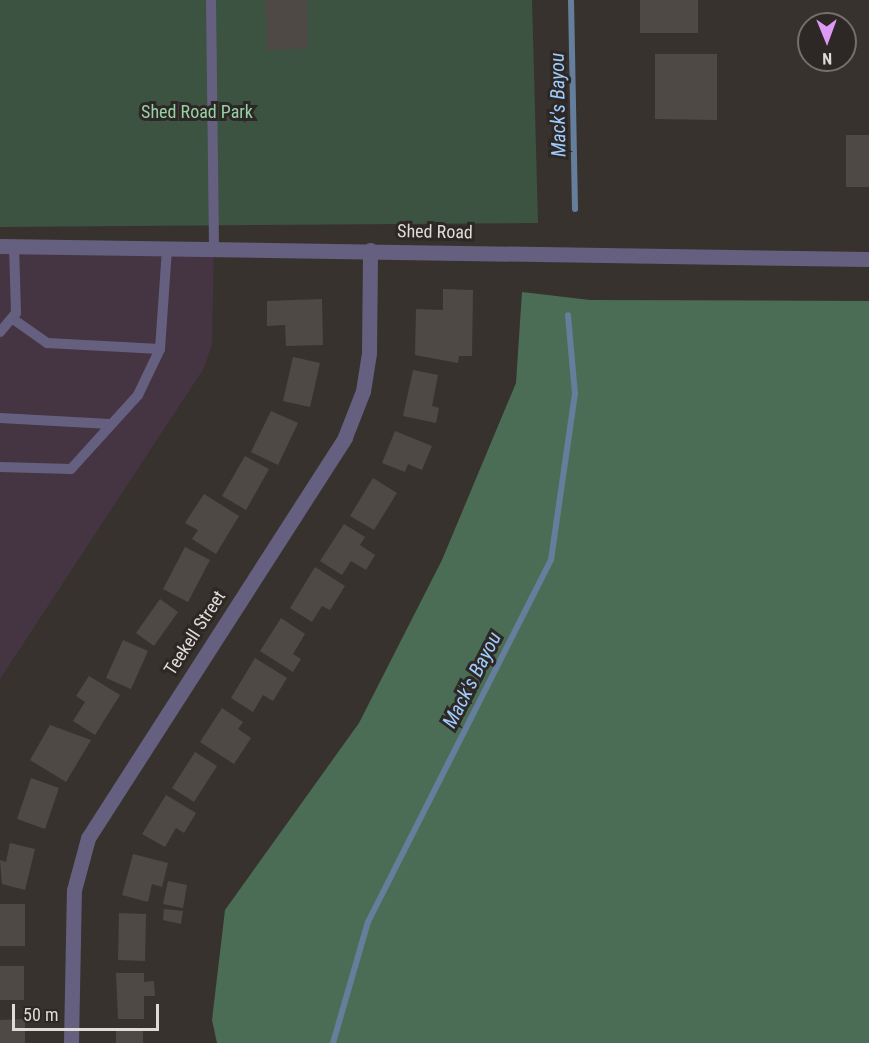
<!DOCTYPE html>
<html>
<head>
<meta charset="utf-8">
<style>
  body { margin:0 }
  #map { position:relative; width:869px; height:1043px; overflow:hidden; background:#38322f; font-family:"Roboto Condensed",sans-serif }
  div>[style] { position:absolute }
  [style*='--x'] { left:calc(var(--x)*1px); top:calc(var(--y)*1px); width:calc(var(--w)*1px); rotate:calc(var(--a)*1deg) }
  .education>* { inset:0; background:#453542 }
  .green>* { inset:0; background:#3c5342 }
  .forest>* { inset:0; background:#4b6d55 }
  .stream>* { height:6px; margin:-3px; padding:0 3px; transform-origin:3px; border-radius:3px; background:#647e9c }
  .building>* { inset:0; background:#4f4946 }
  .service>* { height:10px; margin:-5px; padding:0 5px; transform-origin:5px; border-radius:5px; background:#666080 }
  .minor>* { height:15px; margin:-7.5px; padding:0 7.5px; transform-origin:7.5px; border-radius:7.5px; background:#666080 }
  .tertiary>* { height:15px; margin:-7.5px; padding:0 7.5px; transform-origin:7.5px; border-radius:7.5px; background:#666080 }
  span { translate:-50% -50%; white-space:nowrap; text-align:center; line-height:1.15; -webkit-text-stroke:6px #2d2825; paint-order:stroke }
  .park-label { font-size:18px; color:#96d1a6 }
  .street-label { font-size:18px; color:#dfdbd9 }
  .water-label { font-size:20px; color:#9fccfe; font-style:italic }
  .north { position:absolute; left:797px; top:12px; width:60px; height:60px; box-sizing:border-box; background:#2d2825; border:2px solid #74706d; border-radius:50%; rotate:179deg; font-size:16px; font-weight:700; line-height:24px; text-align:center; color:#dfdbd9 }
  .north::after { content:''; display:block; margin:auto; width:21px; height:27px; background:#dd99f3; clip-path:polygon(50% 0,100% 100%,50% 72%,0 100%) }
  .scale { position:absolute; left:12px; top:1004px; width:147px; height:27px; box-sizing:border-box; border:3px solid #dfdbd9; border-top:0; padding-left:8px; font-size:18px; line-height:21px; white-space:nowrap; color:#dfdbd9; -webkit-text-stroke:4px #2d2825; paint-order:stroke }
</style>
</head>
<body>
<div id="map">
  <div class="education">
    <div style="clip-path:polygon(0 246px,214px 248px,212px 344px,204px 368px,0 679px)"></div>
  </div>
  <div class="green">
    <div style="clip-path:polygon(0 0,532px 0,538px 223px,0 227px)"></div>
  </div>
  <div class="forest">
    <div style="clip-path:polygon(522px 292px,590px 300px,869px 301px,869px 1043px,217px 1043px,212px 1020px,225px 910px,359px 723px,442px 560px,516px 383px)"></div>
  </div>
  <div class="stream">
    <div style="--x:571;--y:0;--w:209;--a:88.9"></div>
    <div style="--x:333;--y:1043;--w:126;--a:-73.9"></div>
    <div style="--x:368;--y:922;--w:406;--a:-63.2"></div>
    <div style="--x:551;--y:560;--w:168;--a:-81.8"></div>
    <div style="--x:575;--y:394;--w:79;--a:-95.1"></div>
  </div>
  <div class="building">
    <div style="clip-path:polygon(265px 0,307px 0,308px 49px,267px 50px)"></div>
    <div style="clip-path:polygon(640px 0,698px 0,698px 33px,640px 33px)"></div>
    <div style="clip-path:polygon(655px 54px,717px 54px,717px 120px,655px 119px)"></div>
    <div style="clip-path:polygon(846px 135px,869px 135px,869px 187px,846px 187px)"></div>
    <div style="clip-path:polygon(443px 289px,473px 290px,472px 356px,459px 356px,458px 363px,415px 355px,416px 309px,443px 310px)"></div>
    <div style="clip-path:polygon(322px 299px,323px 345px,286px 346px,285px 325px,267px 326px,267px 301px)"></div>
    <div style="clip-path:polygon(293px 357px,320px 363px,310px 407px,283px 401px)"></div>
    <div style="clip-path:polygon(413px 370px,438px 375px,432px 406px,439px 408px,436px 423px,403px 416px)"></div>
    <div style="clip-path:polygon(271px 411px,298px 423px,278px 465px,251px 452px)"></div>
    <div style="clip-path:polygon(395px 431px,432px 446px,422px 470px,408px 464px,405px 472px,382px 463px)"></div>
    <div style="clip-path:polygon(245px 456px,269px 469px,246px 510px,222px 496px)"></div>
    <div style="clip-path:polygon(373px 478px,397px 493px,374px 530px,350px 516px)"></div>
    <div style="clip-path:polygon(204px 494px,239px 516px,216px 554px,192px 539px,198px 530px,185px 523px)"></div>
    <div style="clip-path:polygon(344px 524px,365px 537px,360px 545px,375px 555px,366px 570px,351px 561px,342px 575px,320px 561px)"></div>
    <div style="clip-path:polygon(185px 547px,210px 560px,188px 602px,163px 589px)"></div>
    <div style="clip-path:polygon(315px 567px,345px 586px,330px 610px,322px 606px,312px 622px,290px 608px)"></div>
    <div style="clip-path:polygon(160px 599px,178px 612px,154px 646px,136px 633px)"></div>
    <div style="clip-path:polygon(281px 618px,305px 634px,293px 654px,301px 659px,293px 672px,260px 651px)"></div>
    <div style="clip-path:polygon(123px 640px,148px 651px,131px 689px,106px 678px)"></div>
    <div style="clip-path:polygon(255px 658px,287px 678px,273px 701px,263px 695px,253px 712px,231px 698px)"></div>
    <div style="clip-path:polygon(89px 676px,120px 695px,95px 735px,73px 721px,85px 702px,76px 696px)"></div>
    <div style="clip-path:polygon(222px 708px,243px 722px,238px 729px,251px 738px,234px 764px,200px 742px)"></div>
    <div style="clip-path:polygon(50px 725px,91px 740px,66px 782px,30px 760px)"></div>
    <div style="clip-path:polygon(195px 752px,217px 766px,194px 802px,172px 788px)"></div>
    <div style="clip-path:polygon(31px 778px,59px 788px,45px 829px,17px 819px)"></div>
    <div style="clip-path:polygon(166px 795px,196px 813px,184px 833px,176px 828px,165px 847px,142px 834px)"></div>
    <div style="clip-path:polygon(10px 843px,35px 849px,25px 890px,2px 884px,0 860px,6px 862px)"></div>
    <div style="clip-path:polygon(133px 854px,168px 863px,162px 887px,152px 884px,148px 902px,122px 895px)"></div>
    <div style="clip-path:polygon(168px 881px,187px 885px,183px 908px,163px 904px)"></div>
    <div style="clip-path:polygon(0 904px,25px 904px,25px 946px,0 946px)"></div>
    <div style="clip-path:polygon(164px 909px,183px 911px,181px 924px,163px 920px)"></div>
    <div style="clip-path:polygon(119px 913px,146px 914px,145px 961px,118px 960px)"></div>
    <div style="clip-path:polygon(0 966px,24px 966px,24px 1000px,0 1000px)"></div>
    <div style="clip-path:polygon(116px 973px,144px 973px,144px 982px,154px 981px,155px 996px,144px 996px,144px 1019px,118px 1019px)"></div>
    <div style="clip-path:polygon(25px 1019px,25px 1043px,0 1043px,0 1020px)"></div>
    <div style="clip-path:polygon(116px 1030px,143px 1030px,143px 1043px,116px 1043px)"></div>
  </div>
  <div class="service">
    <div style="--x:211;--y:0;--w:248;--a:89.3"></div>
    <div style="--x:13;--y:319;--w:42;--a:35.2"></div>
    <div style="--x:47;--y:343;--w:113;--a:3"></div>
    <div style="--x:0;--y:332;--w:25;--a:-50"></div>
    <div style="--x:16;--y:313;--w:66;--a:-91.7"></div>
    <div style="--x:0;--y:418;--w:110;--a:3.1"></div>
    <div style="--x:0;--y:467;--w:71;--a:1.6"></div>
    <div style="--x:71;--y:469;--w:100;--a:-47.8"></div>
    <div style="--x:138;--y:395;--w:51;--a:-64.4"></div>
    <div style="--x:160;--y:349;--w:101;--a:-86"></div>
  </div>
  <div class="minor">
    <div style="--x:71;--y:1043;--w:153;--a:-88.9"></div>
    <div style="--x:74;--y:890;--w:54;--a:-74.9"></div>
    <div style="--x:88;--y:838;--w:476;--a:-57.3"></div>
    <div style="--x:345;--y:437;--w:49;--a:-68.6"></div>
    <div style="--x:363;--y:391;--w:39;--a:-81"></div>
    <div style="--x:369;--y:352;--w:102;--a:-89.4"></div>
  </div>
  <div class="tertiary">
    <div style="--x:0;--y:246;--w:869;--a:0.86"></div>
  </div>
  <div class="park-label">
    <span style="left:197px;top:112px">Shed Road Park</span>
  </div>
  <div class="street-label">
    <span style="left:435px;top:232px;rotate:1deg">Shed Road</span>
    <span style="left:195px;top:633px;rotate:-57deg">Teekell Street</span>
  </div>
  <div class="water-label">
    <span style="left:558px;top:105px;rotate:-91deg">Mack's Bayou</span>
    <span style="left:472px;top:680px;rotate:-63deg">Mack's Bayou</span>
  </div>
  <div class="north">N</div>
  <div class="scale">50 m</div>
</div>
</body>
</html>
